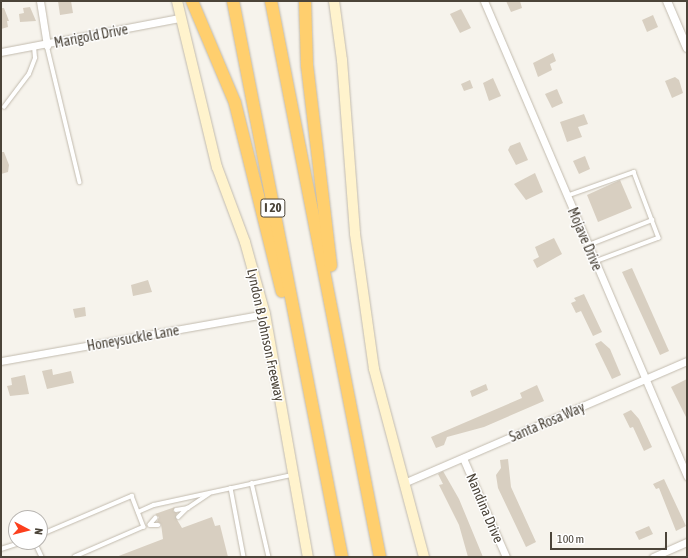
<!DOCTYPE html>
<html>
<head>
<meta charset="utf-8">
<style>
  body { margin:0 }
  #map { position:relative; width:688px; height:558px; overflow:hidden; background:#f6f3ec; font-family:"Asap Condensed",sans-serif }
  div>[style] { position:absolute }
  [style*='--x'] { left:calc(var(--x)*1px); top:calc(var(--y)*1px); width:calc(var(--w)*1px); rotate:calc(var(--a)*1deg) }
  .building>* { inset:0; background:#d8cfc1 }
  .roads { filter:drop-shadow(0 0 1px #c2bbae) drop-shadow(0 0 1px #c2bbae) }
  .service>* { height:3.5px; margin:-1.75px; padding:0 1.75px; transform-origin:1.75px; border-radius:1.75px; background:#fff }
  .minor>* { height:7px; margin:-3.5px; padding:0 3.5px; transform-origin:3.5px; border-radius:3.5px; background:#fff }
  .tertiary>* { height:8px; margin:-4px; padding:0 4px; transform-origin:4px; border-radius:4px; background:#fff }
  .secondary>* { height:10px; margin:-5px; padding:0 5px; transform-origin:5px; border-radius:5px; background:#fff3cd }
  .motorway>* { height:12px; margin:-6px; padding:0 6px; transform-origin:6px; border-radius:6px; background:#ffcf6e }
  span { translate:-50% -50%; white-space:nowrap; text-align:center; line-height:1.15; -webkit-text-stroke:3px #fff; paint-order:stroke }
  .shield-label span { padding:1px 3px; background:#fff; border:1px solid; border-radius:3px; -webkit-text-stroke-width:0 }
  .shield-label { font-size:13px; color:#4b4439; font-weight:700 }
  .street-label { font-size:14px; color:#4b4439 }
  .frame { position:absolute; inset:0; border:2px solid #4b4439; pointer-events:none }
  .north { position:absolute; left:8px; top:510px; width:40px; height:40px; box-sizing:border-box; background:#fff; border:1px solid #b7b4b0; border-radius:50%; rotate:97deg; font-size:11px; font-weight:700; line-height:16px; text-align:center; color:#4b4439 }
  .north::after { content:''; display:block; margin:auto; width:14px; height:18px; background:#fc3f1d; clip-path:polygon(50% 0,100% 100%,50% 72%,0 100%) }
  .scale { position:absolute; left:550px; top:532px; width:117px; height:18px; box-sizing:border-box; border:2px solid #4b4439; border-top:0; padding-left:5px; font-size:12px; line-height:14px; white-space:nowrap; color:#4b4439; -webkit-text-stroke:3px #fff; paint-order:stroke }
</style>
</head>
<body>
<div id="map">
  <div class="building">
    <div style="clip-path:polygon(58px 1px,71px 1px,73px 13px,60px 15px)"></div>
    <div style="clip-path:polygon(506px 1px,520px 1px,522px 8px,511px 12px)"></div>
    <div style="clip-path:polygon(30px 7px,36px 21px,20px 22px,19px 14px,24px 13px,23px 8px)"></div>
    <div style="clip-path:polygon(1px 8px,4px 8px,9px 21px,7px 21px,8px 27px,1px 29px)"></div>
    <div style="clip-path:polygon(461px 9px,471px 28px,460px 33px,450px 14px)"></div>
    <div style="clip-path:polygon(653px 15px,658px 27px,647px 32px,642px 20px)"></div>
    <div style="clip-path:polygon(553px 53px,556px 61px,550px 64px,552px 70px,538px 77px,533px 63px)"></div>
    <div style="clip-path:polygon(675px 77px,679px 80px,683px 93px,672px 98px,665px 81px)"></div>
    <div style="clip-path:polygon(493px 78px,501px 96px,489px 101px,483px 83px)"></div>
    <div style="clip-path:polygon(470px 80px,473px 88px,464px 91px,461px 84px)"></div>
    <div style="clip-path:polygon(557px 89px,563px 103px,552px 108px,545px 94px)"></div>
    <div style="clip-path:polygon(584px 114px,588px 124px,578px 127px,582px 137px,567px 142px,560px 122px)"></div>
    <div style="clip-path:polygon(520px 142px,528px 160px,516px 165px,508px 150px,510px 146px)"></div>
    <div style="clip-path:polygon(1px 152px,4px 152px,9px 165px,8px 172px,1px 174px)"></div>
    <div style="clip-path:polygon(585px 156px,590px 169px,579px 174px,573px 161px)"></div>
    <div style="clip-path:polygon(535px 173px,543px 192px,526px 200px,514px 184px)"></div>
    <div style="clip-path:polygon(620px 180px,632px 208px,598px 222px,587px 195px)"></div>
    <div style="clip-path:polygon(554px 238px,562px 254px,537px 268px,533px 260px,539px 257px,535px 247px)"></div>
    <div style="clip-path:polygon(632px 268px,669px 351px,660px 355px,622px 272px)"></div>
    <div style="clip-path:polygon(148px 280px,152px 292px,133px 296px,131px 285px)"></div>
    <div style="clip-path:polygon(584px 294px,602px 332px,593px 336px,581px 311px,576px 313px,571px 303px,576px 301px,574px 298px)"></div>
    <div style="clip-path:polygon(85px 307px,86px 316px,75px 318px,73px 309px)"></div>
    <div style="clip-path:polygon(601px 341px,610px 349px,621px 375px,612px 379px,595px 344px)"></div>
    <div style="clip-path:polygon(52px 369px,53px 375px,71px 371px,74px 383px,47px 389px,42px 371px)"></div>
    <div style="clip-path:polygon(25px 375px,29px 394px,10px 396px,7px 386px,12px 385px,11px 378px)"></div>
    <div style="clip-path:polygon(687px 379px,687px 419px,671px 387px)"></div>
    <div style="clip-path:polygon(486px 384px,488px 390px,472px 397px,470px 391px)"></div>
    <div style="clip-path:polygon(537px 385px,544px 401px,484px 427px,447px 437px,444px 445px,436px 448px,431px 437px,522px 398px,520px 393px)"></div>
    <div style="clip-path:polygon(631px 410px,639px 419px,652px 447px,644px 451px,633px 427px,630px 428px,623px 414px)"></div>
    <div style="clip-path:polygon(508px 459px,511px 487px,536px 542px,526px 547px,498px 488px,496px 475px,501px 468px,500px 460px)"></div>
    <div style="clip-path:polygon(443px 471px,459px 499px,483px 557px,468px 557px,459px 525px,439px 485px,443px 484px,438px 474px)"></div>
    <div style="clip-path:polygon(664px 479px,686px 526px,676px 531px,659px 488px,656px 489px,653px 484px)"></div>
    <div style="clip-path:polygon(175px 507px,173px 511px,177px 513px,176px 518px,182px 528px,212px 517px,215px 526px,220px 525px,228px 557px,116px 557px,163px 539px,161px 524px,157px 522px,159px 517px,155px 514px)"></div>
    <div style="clip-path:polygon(649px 526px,653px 534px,639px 540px,635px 532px)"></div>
  </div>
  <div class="roads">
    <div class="service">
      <div style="--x:47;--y:45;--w:141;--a:76.5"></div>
      <div style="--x:4;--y:107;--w:41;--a:-52.9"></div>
      <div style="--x:29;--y:74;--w:17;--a:-69"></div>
      <div style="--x:35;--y:58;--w:11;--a:-95"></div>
      <div style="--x:567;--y:196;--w:71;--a:-19.7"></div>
      <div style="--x:634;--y:172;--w:51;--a:69.4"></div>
      <div style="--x:589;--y:245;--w:68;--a:-21.6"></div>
      <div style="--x:652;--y:220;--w:19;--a:69"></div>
      <div style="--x:659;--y:238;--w:68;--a:159.4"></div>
      <div style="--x:252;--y:483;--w:76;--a:77.1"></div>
      <div style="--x:231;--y:488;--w:70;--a:79.3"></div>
      <div style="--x:188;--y:508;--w:25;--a:-34"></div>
      <div style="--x:176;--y:510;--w:12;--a:-9"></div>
      <div style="--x:188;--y:508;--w:13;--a:135"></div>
      <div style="--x:138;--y:512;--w:17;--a:-24"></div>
      <div style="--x:154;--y:505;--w:141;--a:-12.3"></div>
      <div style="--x:156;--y:518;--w:9;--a:131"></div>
      <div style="--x:150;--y:525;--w:8;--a:0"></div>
      <div style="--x:40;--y:535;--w:100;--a:-23"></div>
      <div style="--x:132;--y:496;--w:33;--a:69"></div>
      <div style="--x:144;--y:527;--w:75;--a:156.5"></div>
      <div style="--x:35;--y:542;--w:17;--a:65"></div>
      <div style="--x:1;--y:549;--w:22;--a:-18"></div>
    </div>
    <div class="minor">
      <div style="--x:40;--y:1;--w:45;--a:81"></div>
      <div style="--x:484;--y:1;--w:517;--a:66.86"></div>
      <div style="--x:1;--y:52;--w:182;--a:-10.8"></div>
      <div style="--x:1;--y:361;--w:268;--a:-10.1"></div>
      <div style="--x:463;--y:458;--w:108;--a:66.5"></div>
      <div style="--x:406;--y:482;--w:306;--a:-23.3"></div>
      <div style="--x:653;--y:557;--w:37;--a:-24"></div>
    </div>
    <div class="tertiary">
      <div style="--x:667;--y:1;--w:51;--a:66.9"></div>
    </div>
    <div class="secondary">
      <div style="--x:177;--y:1;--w:171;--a:76.5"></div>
      <div style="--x:217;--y:167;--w:80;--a:69.5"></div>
      <div style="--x:245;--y:242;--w:75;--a:74.5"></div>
      <div style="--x:265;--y:314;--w:247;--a:80"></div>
      <div style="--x:334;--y:1;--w:60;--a:82.3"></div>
      <div style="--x:342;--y:60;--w:174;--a:85.7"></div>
      <div style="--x:355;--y:234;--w:136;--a:82"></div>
      <div style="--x:374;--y:369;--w:195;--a:75.1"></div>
    </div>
    <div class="motorway">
      <div style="--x:192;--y:1;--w:111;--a:67.1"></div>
      <div style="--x:235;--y:103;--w:194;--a:76"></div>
      <div style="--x:233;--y:1;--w:567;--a:78.91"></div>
      <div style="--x:271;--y:1;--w:567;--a:78.91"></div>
      <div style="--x:305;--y:1;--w:64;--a:88.2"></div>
      <div style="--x:307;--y:65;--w:202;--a:83.2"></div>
    </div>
  </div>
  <div class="shield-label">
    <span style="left:273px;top:208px">I 20</span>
  </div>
  <div class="street-label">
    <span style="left:91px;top:36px;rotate:-11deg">Marigold Drive</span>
    <span style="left:585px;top:239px;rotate:67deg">Mojave Drive</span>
    <span style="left:266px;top:335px;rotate:78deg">Lyndon B Johnson Freeway</span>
    <span style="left:133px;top:338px;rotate:-10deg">Honeysuckle Lane</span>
    <span style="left:547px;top:422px;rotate:-23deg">Santa Rosa Way</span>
    <span style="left:485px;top:508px;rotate:67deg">Nandina Drive</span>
  </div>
  <div class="frame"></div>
  <div class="north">N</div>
  <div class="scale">100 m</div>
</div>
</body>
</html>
